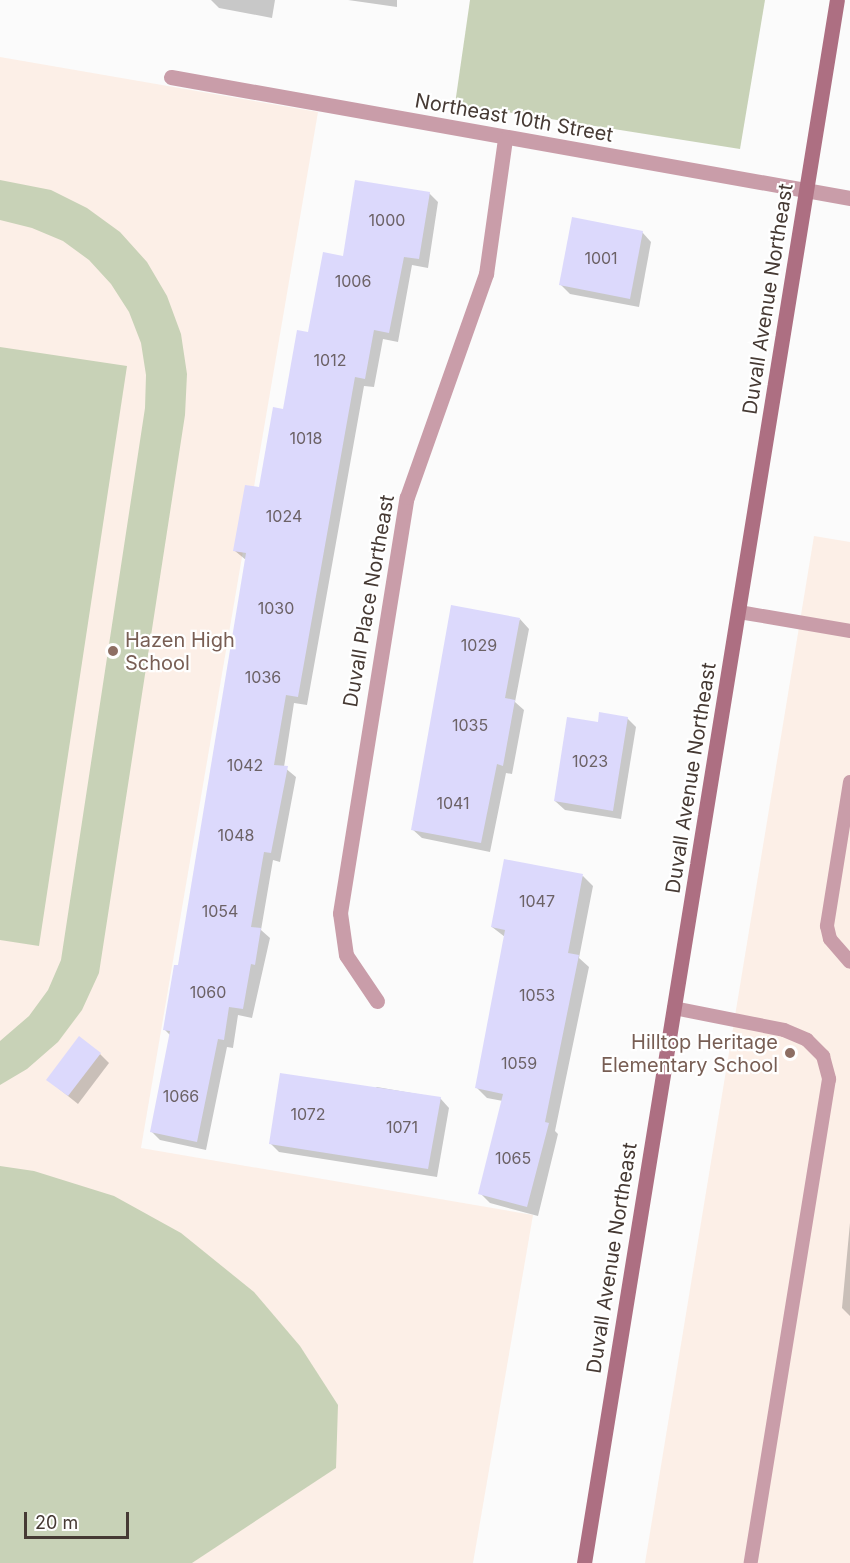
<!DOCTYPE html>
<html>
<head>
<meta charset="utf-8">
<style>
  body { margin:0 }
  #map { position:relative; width:850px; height:1563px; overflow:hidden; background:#fbfbfb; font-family:Inter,sans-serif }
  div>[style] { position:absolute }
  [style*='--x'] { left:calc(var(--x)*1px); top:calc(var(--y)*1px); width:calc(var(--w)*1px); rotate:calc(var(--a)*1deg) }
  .education>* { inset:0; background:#fcefe7 }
  .green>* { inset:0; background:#c8d2b7 }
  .shadow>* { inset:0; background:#0003 }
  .building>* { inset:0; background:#dcd9fc }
  .service>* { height:14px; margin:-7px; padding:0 7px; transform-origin:7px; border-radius:7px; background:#c99da9 }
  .minor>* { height:15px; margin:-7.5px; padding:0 7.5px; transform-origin:7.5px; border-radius:7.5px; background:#c99da9 }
  .secondary>* { height:15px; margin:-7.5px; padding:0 7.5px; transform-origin:7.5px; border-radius:7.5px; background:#ad6f82 }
  .dots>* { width:16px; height:16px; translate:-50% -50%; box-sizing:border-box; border:3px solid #fff; border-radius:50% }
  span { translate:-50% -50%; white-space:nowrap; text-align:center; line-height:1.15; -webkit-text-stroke:4.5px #fff; paint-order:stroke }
  .number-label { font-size:16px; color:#6c6266 }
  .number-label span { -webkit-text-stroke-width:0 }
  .street-label { font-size:20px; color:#463a34 }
  .education-label { font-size:20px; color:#785e54 }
  .left { translate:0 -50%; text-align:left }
  .right { translate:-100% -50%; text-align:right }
  .scale { position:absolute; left:24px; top:1512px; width:105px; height:27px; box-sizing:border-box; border:3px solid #463a34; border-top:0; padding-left:8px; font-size:18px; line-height:21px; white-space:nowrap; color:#463a34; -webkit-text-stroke:4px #fff; paint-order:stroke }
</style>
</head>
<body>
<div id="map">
  <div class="education">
    <div style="clip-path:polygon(0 57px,318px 112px,141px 1148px,533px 1215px,473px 1563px,0 1563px)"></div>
    <div style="clip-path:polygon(814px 536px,850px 542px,850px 1563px,645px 1563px)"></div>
  </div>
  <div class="green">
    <div style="clip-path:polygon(470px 0,765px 0,740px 149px,455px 104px)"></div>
    <div style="clip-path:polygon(0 180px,51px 190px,87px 208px,120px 232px,147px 262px,167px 296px,181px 334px,187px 374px,185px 415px,99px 973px,82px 1010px,58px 1042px,27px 1069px,0 1085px,0 1041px,29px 1016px,48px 990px,61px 960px,145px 408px,146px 375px,141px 343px,129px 312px,111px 284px,89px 260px,63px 241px,32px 228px,0 220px)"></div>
    <div style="clip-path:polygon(0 347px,127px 366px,39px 946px,0 940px)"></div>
    <div style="clip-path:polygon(0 1166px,34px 1171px,114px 1196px,181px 1233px,254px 1292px,300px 1346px,338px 1405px,336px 1468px,192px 1563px,0 1563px)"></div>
  </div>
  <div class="shadow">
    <div style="clip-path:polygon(211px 0,275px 0,272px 18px,219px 8px)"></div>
    <div style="clip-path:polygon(348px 0,397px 0,397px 7px)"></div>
    <div style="clip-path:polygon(429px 193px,438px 202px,428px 268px,412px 265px,398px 342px,383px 339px,374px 387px,364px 386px,307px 705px,294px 703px,284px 767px,296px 777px,280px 862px,273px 860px,261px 930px,270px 938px,252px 1018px,238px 1015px,233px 1048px,227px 1047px,206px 1150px,160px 1140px,151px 1131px,171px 1036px,165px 1030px,179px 967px,246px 560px,235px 551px,260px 489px,309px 333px,344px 258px)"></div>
    <div style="clip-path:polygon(642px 232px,651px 242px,639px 307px,570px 294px,561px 285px)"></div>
    <div style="clip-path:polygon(520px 619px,529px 629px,515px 702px,524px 710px,512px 774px,506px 773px,490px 852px,422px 838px,412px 829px)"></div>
    <div style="clip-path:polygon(627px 718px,636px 727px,621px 819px,565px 810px,555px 801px,599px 723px)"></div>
    <div style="clip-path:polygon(583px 876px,593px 886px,579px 958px,589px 967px,555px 1131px,558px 1134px,538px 1216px,490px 1203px,480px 1193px,503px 1101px,487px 1098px,477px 1088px,505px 937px,492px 927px)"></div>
    <div style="clip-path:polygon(100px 1054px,109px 1063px,78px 1104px,48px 1080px)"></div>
    <div style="clip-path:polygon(377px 1087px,440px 1098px,449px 1108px,437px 1177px,279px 1152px,270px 1143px)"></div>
    <div style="clip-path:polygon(850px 1223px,850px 1316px,842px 1308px)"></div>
  </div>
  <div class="building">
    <div style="clip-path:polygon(355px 180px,430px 192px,419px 259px,404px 257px,389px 333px,374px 330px,365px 379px,355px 377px,298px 697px,286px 695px,274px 765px,288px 766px,271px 853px,264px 852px,251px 927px,261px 928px,255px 965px,251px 964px,243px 1009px,229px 1007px,224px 1040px,218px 1039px,197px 1142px,150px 1132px,170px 1031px,163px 1030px,174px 965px,178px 965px,246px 553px,233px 551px,245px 485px,259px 487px,273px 407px,283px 409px,297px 330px,308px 332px,323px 252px,343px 256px)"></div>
    <div style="clip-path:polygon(572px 217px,643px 231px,630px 299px,559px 285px)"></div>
    <div style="clip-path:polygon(451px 605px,520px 618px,505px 698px,515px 700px,503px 766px,497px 764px,481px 843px,411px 830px)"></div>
    <div style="clip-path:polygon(599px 712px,628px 717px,613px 811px,554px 801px,567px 717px,598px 722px)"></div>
    <div style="clip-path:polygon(504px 859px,583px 874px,568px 953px,579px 955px,545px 1122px,549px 1123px,527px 1207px,478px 1194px,503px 1094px,475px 1088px,505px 930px,491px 927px)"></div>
    <div style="clip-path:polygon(79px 1036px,101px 1053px,68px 1096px,46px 1080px)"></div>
    <div style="clip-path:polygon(280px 1073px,441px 1097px,428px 1169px,269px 1144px)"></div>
  </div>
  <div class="service">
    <div style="--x:739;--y:612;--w:113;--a:9.7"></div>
    <div style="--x:850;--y:782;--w:146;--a:99.1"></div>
    <div style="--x:827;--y:926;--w:13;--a:77"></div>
    <div style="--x:830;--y:939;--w:30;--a:49"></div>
    <div style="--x:674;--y:1008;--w:112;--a:11.3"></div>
    <div style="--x:784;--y:1030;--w:25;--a:23"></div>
    <div style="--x:807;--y:1040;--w:23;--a:45"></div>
    <div style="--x:823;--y:1056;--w:24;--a:75"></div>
    <div style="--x:829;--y:1079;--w:490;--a:99.2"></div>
  </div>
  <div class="minor">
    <div style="--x:171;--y:77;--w:690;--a:10.1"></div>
    <div style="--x:377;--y:1001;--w:55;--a:-124"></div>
    <div style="--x:346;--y:955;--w:42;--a:-98.1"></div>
    <div style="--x:340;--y:913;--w:421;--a:-80.9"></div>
    <div style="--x:407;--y:497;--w:237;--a:-70.5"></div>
    <div style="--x:486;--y:274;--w:137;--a:-82"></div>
  </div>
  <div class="secondary">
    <div style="--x:584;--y:1563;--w:1583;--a:-80.81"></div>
  </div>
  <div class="dots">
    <div style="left:113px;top:651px;background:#8d6e63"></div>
    <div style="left:790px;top:1053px;background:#8d6e63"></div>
  </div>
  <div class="number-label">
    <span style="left:387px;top:220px">1000</span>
    <span style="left:601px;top:258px">1001</span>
    <span style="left:353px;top:281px">1006</span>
    <span style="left:330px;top:360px">1012</span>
    <span style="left:306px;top:438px">1018</span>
    <span style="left:284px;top:516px">1024</span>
    <span style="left:276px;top:608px">1030</span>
    <span style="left:479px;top:645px">1029</span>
    <span style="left:263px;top:677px">1036</span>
    <span style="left:470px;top:725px">1035</span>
    <span style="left:590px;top:761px">1023</span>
    <span style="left:245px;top:765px">1042</span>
    <span style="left:453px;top:803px">1041</span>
    <span style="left:236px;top:835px">1048</span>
    <span style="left:537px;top:901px">1047</span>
    <span style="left:220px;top:911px">1054</span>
    <span style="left:208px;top:992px">1060</span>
    <span style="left:537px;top:995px">1053</span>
    <span style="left:519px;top:1063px">1059</span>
    <span style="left:181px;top:1096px">1066</span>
    <span style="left:308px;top:1114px">1072</span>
    <span style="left:402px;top:1127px">1071</span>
    <span style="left:513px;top:1158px">1065</span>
  </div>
  <div class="street-label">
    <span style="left:514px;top:118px;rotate:10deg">Northeast 10th Street</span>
    <span style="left:768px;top:299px;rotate:-81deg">Duvall Avenue Northeast</span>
    <span style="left:369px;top:601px;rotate:-80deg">Duvall Place Northeast</span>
    <span style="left:691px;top:778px;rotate:-81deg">Duvall Avenue Northeast</span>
    <span style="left:612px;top:1258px;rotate:-81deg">Duvall Avenue Northeast</span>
  </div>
  <div class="education-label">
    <span class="left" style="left:125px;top:652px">Hazen High<br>School</span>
    <span class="right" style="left:778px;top:1054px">Hilltop Heritage<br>Elementary School</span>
  </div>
  <div class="scale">20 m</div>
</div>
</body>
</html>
